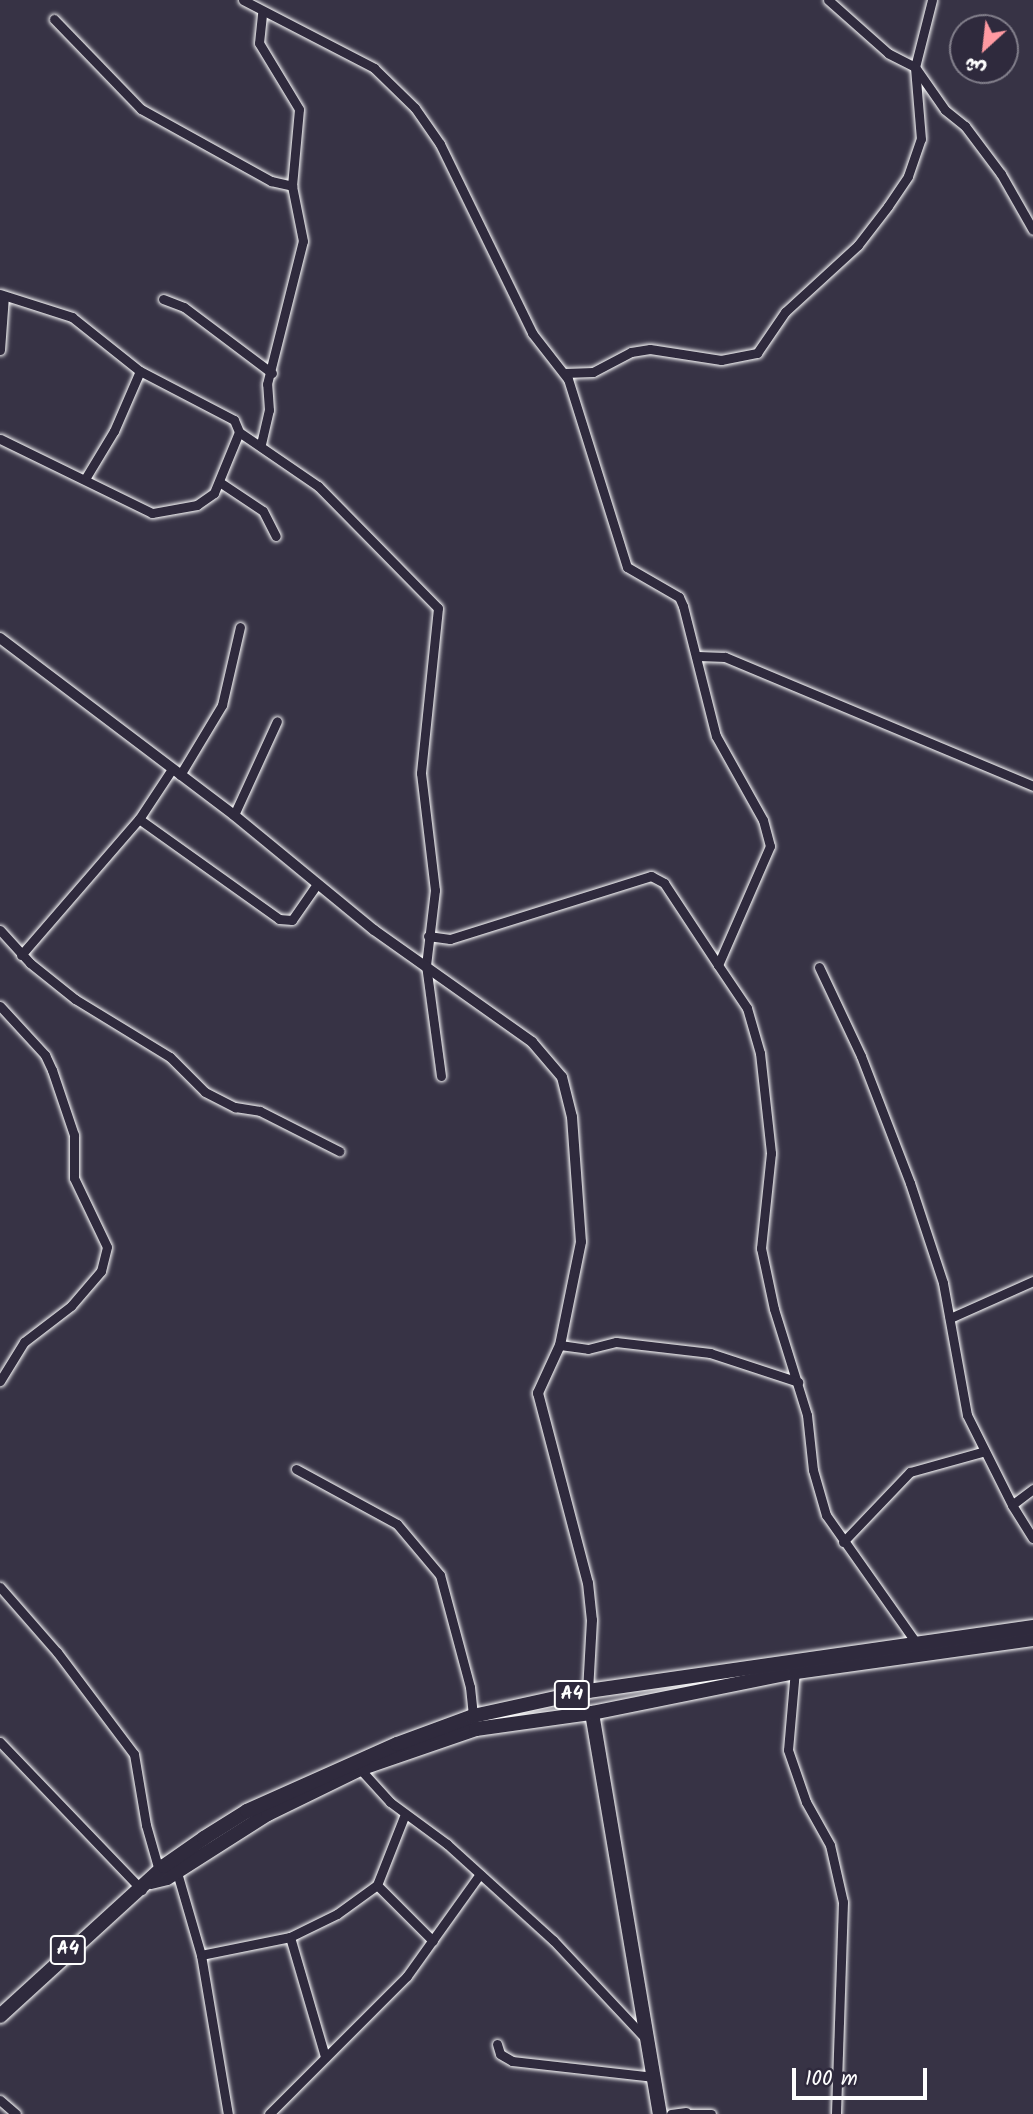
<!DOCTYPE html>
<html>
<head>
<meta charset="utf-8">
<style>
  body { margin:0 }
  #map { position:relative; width:1033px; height:2114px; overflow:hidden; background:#373345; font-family:Kalam,"Playpen Sans Arabic",sans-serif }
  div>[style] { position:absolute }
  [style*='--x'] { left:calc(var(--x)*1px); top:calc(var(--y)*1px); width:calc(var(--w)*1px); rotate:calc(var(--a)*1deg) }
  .roads { filter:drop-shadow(0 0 2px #fff) drop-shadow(0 0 2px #fff) }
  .minor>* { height:9px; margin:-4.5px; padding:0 4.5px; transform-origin:4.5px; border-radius:4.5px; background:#2f2a3d }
  .tertiary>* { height:10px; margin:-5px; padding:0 5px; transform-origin:5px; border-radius:5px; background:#2f2a3d }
  .primary>* { height:14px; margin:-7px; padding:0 7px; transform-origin:7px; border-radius:7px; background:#2f2a3d }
  .trunk>* { height:14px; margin:-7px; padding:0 7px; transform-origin:7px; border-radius:7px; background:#2f2a3d }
  span { translate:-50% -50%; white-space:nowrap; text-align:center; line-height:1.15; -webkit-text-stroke:7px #2f2a3d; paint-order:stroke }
  .shield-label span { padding:2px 5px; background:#2f2a3d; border:2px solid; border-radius:5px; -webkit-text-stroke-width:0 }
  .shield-label { font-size:19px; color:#fff; font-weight:700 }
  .north { position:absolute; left:949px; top:14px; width:70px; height:70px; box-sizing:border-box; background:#2f2a3d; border:2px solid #827f8b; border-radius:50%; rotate:207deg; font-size:19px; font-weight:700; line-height:28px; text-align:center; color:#fff }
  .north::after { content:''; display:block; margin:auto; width:24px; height:32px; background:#ff9aa2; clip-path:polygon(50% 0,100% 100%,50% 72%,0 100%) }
  .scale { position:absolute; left:792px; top:2068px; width:135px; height:32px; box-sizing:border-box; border:4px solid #fff; border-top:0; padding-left:9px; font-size:21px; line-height:24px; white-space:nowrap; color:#fff; -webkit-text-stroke:5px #2f2a3d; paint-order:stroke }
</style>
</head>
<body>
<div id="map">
  <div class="roads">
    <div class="minor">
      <div style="--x:243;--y:0;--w:148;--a:27.4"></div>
      <div style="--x:374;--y:68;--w:57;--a:44.3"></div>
      <div style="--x:415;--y:108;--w:44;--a:55.2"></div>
      <div style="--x:440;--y:144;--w:210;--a:64"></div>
      <div style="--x:532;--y:333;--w:58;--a:52"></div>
      <div style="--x:568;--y:379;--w:197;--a:72.6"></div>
      <div style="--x:627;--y:567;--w:60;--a:30"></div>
      <div style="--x:679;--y:597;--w:10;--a:66"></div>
      <div style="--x:683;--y:606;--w:134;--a:75.8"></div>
      <div style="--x:716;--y:736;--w:96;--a:60.8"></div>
      <div style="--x:763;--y:820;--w:27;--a:75"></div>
      <div style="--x:770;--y:846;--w:130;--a:113.6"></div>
      <div style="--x:718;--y:965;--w:52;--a:56"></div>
      <div style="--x:747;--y:1008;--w:47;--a:73.9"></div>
      <div style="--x:760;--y:1053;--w:101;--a:83.7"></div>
      <div style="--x:771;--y:1153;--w:96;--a:96"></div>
      <div style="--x:761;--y:1248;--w:62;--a:78"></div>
      <div style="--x:774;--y:1309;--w:111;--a:72.7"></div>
      <div style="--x:807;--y:1415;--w:55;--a:83.8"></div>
      <div style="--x:813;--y:1470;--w:47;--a:73.9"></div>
      <div style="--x:826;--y:1515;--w:158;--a:54.8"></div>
      <div style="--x:932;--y:0;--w:69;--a:104.2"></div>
      <div style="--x:915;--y:67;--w:52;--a:55.1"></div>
      <div style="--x:945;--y:110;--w:26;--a:39"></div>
      <div style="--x:965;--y:126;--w:60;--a:53.1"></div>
      <div style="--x:1001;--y:174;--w:64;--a:60.3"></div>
      <div style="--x:54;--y:19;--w:125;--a:46"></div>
      <div style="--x:141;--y:109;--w:149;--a:29"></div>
      <div style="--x:271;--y:181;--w:22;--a:13"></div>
      <div style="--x:0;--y:294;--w:76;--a:17.7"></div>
      <div style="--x:72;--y:317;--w:87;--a:38.5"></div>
      <div style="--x:140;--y:371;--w:106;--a:27.5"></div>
      <div style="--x:234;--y:420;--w:13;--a:67"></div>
      <div style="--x:239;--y:432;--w:66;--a:112.3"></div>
      <div style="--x:214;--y:493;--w:21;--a:145"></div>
      <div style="--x:197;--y:505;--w:46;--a:169.9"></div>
      <div style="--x:152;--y:513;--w:169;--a:-154"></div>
      <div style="--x:163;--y:299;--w:22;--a:21"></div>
      <div style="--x:184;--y:307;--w:110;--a:36.9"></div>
      <div style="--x:0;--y:350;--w:54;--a:-85.8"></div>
      <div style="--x:564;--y:373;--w:29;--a:-2"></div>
      <div style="--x:593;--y:372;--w:43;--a:-27.8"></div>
      <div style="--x:631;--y:352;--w:19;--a:-9"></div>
      <div style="--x:650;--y:349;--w:72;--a:8.8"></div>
      <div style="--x:721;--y:360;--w:37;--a:-11"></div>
      <div style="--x:757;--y:353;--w:50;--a:-55.7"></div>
      <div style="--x:785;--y:312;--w:99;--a:-42.5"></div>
      <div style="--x:858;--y:245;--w:49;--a:-52.4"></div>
      <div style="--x:888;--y:206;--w:36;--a:-56"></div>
      <div style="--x:908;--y:176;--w:39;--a:-71"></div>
      <div style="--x:921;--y:139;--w:72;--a:-94.8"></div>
      <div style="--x:915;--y:67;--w:30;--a:-153"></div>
      <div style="--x:888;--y:53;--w:80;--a:-138.5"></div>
      <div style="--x:239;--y:432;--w:96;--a:34.4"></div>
      <div style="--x:318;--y:486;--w:171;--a:45.5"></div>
      <div style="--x:438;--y:608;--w:166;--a:95.9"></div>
      <div style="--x:421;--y:773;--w:118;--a:83.2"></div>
      <div style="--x:435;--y:890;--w:76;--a:96.8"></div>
      <div style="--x:426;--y:965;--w:112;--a:82.3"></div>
      <div style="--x:261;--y:444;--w:35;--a:-77"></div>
      <div style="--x:269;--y:410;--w:26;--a:-94"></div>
      <div style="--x:267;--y:384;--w:147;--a:-75.9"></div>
      <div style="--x:303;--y:241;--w:56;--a:-101.3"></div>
      <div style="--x:292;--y:186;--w:77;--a:-84.8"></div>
      <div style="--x:299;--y:109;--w:77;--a:-121.2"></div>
      <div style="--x:259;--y:43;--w:30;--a:-84"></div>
      <div style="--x:85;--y:479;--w:56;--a:-58.9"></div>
      <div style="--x:114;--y:431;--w:65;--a:-66.6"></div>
      <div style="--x:221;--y:483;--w:50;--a:33.7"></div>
      <div style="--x:263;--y:511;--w:28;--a:63"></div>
      <div style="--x:698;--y:656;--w:27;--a:2"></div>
      <div style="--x:725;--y:657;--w:334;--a:22.7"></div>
      <div style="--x:180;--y:775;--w:82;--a:-59"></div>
      <div style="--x:222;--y:705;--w:80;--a:-77"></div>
      <div style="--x:234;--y:815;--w:103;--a:-65.4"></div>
      <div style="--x:139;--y:819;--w:172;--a:35.5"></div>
      <div style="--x:279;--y:919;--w:13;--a:4"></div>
      <div style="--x:292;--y:920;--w:44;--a:-55.2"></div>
      <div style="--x:0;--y:930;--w:45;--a:47.7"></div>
      <div style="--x:30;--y:963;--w:58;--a:38.7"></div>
      <div style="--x:75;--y:999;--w:111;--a:31.4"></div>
      <div style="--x:170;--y:1057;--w:49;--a:45"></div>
      <div style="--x:205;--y:1092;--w:34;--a:27"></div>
      <div style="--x:235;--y:1107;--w:25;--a:9"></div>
      <div style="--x:260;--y:1111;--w:89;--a:26.9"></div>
      <div style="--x:428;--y:936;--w:22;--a:8"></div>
      <div style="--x:450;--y:939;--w:211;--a:-17.4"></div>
      <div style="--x:651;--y:876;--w:15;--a:28"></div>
      <div style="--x:664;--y:883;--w:98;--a:56.6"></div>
      <div style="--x:21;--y:955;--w:180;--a:-49.1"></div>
      <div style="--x:139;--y:819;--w:60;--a:-56.6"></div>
      <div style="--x:819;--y:967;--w:98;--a:64.7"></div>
      <div style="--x:861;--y:1056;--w:136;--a:68.9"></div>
      <div style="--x:910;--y:1183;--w:105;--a:71.7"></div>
      <div style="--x:943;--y:1283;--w:134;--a:79.7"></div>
      <div style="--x:967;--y:1415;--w:101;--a:63.4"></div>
      <div style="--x:0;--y:1006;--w:67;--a:47.4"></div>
      <div style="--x:45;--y:1055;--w:17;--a:65"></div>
      <div style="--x:52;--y:1070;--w:69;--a:71.3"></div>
      <div style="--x:74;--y:1135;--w:43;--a:90"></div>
      <div style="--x:74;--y:1178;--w:76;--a:64.4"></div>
      <div style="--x:107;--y:1247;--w:25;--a:104"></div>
      <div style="--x:101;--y:1271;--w:46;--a:130.6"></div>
      <div style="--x:71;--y:1306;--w:59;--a:142.5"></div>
      <div style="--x:24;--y:1342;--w:46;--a:121.6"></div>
      <div style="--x:950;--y:1318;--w:91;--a:-24"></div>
      <div style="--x:560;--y:1345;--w:28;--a:8"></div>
      <div style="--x:588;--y:1349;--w:29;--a:-14"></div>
      <div style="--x:616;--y:1342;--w:95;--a:6.7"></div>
      <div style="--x:710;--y:1353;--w:93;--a:18.2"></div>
      <div style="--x:296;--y:1469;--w:115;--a:28.6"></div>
      <div style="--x:397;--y:1524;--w:67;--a:49.9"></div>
      <div style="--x:440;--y:1575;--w:116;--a:75"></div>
      <div style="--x:470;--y:1687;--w:29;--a:84"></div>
      <div style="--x:1033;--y:1489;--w:26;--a:143"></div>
      <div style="--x:1012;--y:1505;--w:39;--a:58"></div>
      <div style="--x:843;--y:1542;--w:97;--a:-46.3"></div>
      <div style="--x:910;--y:1472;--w:75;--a:-15.5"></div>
      <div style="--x:0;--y:1587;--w:86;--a:48.8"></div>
      <div style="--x:57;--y:1652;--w:128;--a:53"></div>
      <div style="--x:134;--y:1754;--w:72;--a:80.4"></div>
      <div style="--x:146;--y:1825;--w:51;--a:74.1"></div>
      <div style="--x:795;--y:1670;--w:80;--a:95"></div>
      <div style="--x:788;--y:1750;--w:55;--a:70.9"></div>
      <div style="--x:806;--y:1802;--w:49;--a:60.8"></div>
      <div style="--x:830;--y:1845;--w:58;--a:77.2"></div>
      <div style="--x:843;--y:1902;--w:212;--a:91.9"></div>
      <div style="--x:0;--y:1742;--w:205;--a:46.2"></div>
      <div style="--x:360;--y:1769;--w:45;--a:47.7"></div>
      <div style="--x:390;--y:1802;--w:71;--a:36.4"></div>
      <div style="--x:447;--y:1844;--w:143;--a:42.2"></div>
      <div style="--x:553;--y:1940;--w:136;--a:46.8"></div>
      <div style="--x:176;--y:1869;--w:90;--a:73.8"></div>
      <div style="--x:201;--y:1955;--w:91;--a:-11.4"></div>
      <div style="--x:290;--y:1937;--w:52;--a:-26.1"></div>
      <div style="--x:337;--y:1914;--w:49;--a:-35.9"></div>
      <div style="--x:377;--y:1885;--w:76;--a:-68.5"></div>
      <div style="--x:377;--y:1885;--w:79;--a:45"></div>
      <div style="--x:290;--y:1937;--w:125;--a:73.7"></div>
      <div style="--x:201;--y:1955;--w:161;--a:80.4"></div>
      <div style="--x:497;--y:2044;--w:10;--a:73"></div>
      <div style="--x:500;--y:2054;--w:14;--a:30"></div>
      <div style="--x:512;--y:2061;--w:143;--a:6.4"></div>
      <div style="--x:0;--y:2100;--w:21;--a:41"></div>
      <div style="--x:269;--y:2114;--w:195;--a:-45"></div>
      <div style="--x:407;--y:1976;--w:125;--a:-54.4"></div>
      <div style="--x:671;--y:2114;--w:15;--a:-8"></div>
      <div style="--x:687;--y:2114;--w:24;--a:0"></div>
    </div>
    <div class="tertiary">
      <div style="--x:0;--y:638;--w:293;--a:37.1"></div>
      <div style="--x:234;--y:815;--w:181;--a:39.4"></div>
      <div style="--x:374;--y:930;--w:194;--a:35.3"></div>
      <div style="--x:532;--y:1042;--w:46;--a:49.4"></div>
      <div style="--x:562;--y:1077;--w:41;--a:76"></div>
      <div style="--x:572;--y:1117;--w:125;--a:85.9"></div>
      <div style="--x:581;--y:1242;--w:105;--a:101.5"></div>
      <div style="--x:560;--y:1345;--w:53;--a:114.6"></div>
      <div style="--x:538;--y:1393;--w:196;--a:75.3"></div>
      <div style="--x:588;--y:1583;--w:37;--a:84"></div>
      <div style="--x:592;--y:1620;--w:71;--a:93.2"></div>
    </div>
    <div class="primary">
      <div style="--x:592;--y:1713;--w:407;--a:80.4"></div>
    </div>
    <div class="trunk">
      <div style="--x:151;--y:1882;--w:16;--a:-14"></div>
      <div style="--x:167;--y:1878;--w:120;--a:-32.4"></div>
      <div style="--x:268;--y:1814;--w:102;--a:-26.1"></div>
      <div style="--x:360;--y:1769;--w:123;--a:-19"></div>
      <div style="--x:476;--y:1729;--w:117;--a:-7.9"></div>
      <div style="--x:592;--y:1713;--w:208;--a:-11.4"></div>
      <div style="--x:796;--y:1672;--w:239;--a:-7.9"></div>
      <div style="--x:0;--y:2016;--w:222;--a:-42.4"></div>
      <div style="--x:164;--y:1866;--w:49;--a:-35"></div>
      <div style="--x:204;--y:1838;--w:51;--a:-32.1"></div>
      <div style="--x:247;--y:1811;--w:164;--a:-24.1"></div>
      <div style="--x:397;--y:1744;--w:81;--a:-20.2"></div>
      <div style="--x:473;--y:1716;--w:118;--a:-12.3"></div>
      <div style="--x:588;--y:1691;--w:450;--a:-8.2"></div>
    </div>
  </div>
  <div class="shield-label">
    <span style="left:572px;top:1695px">A4</span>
    <span style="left:68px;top:1950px">A4</span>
  </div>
  <div class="north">ش</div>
  <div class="scale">100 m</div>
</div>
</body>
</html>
